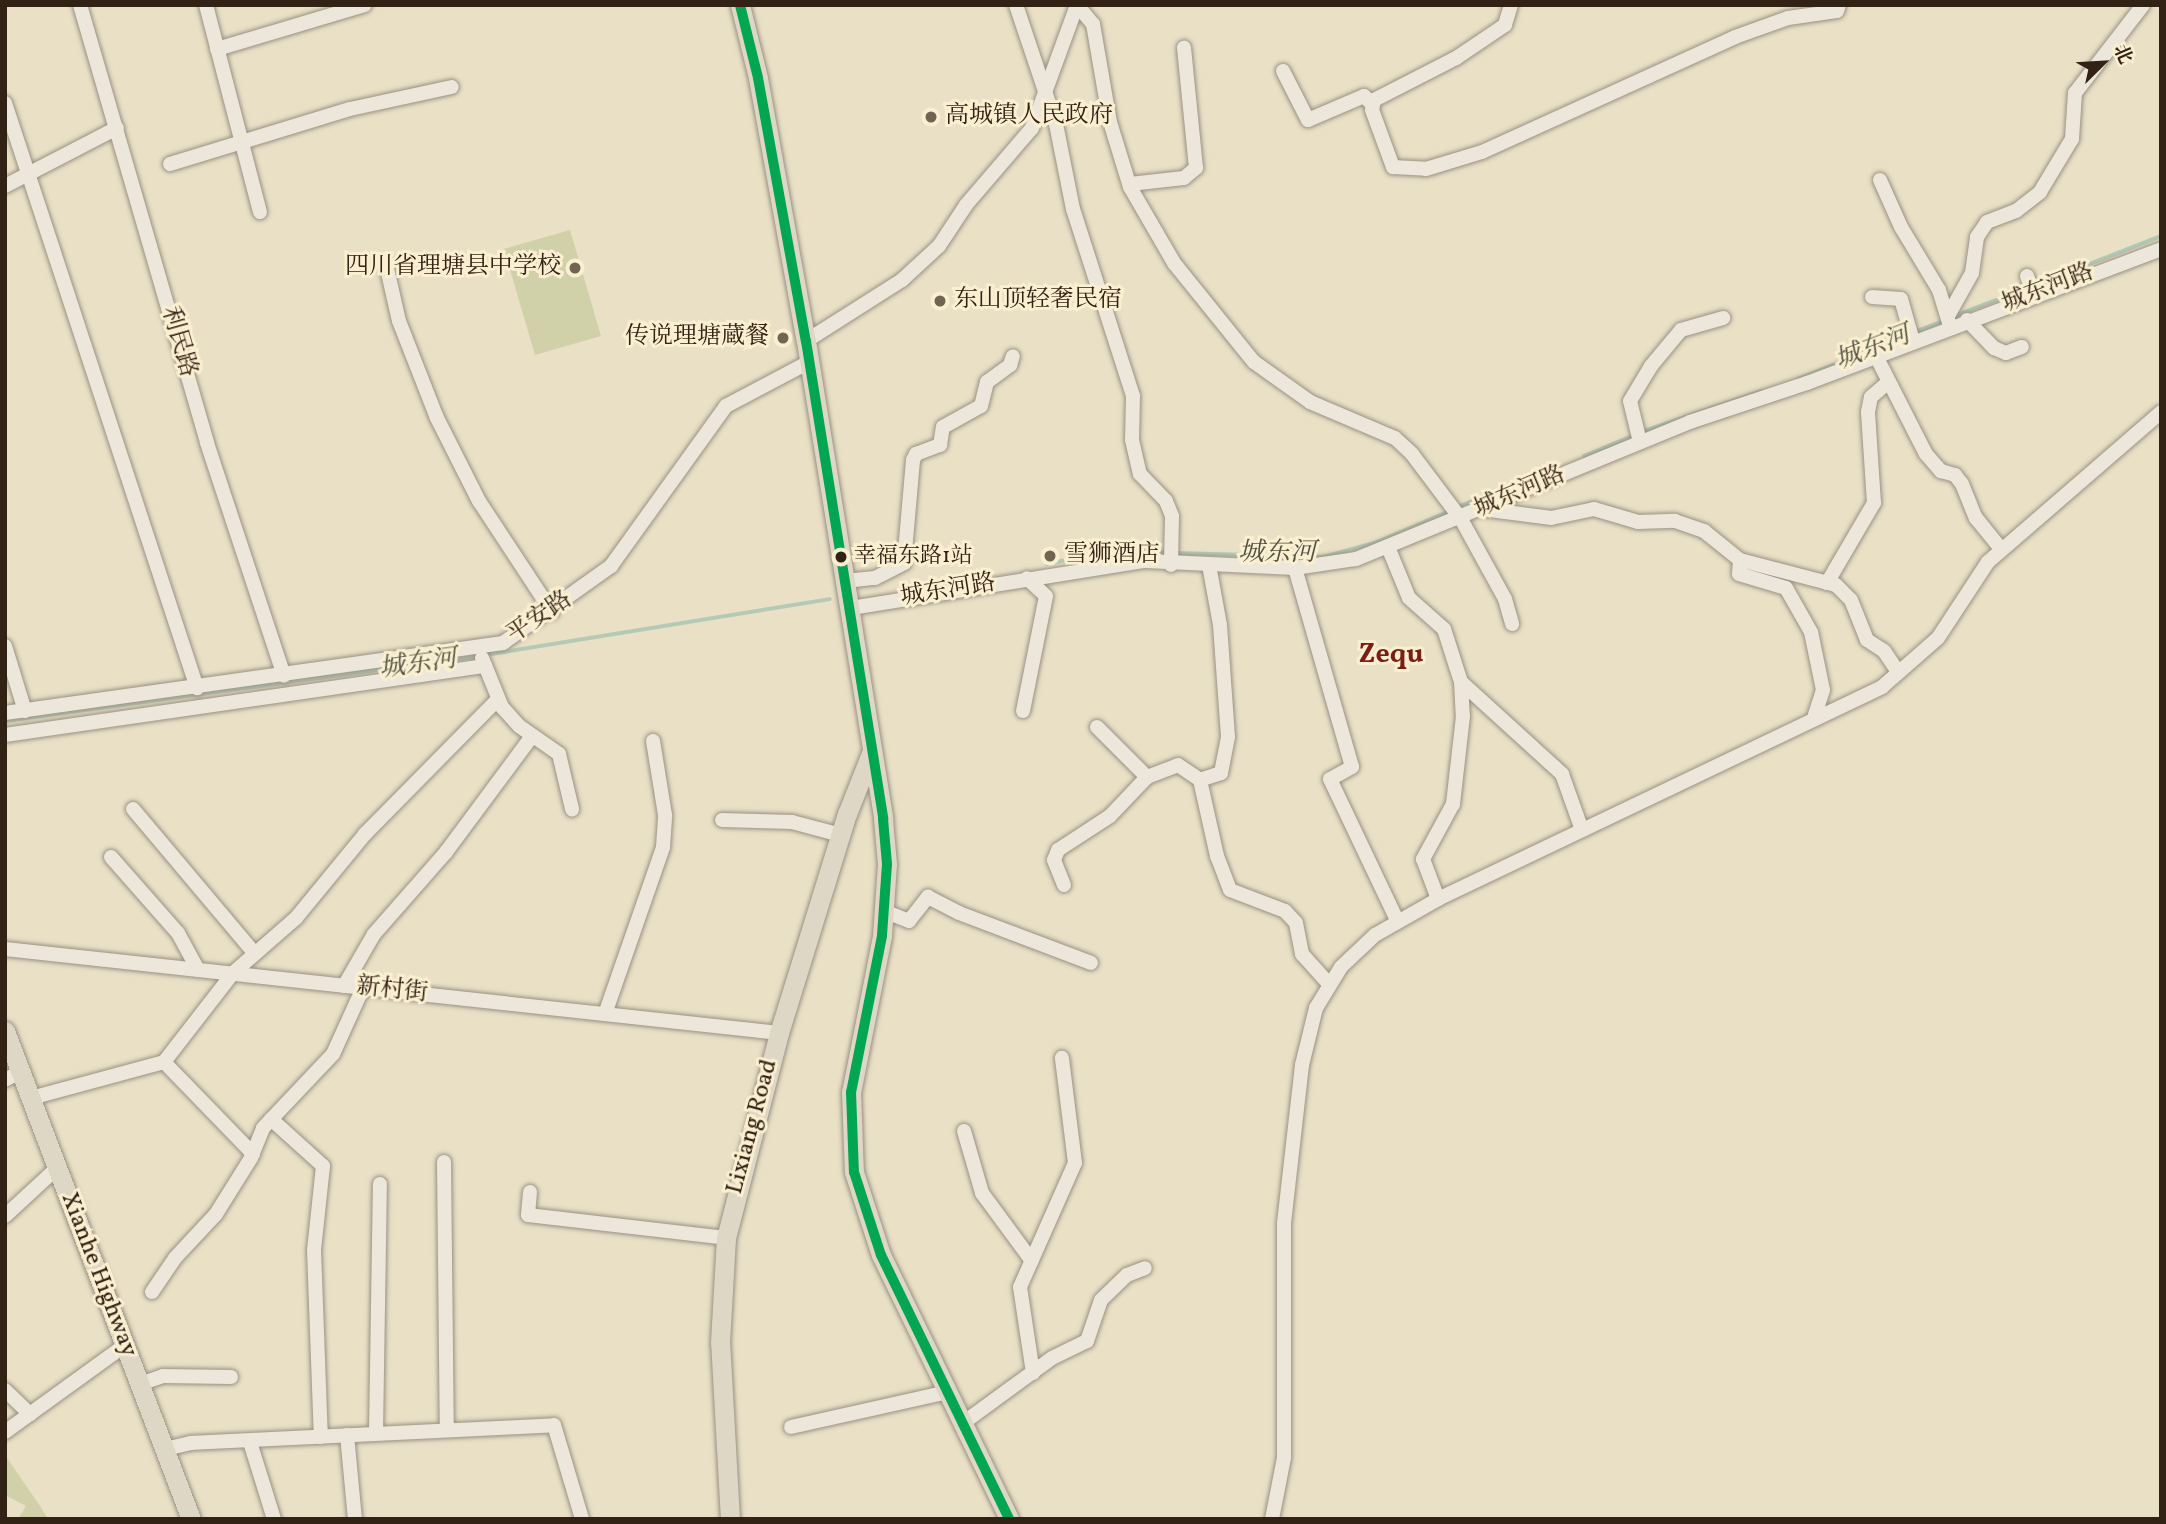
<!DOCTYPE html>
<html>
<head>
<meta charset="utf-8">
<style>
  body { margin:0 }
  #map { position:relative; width:2166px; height:1524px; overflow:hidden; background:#e9e0c6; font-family:Vollkorn,"Noto Serif SC",serif }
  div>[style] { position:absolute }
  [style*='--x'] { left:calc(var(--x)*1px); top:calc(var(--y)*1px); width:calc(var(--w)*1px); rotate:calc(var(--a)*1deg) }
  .green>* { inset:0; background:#d0d1a8 }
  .stream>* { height:3.5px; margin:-1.75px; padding:0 1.75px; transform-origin:1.75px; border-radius:1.75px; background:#b4cab5 }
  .roads { filter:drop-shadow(0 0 2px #999182) drop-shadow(0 0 2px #999182) }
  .minor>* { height:14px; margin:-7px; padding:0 7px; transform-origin:7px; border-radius:7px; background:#ece7da }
  .major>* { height:19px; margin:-9.5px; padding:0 9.5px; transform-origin:9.5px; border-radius:9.5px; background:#dfd7c5 }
  .bus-1>* { height:10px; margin:-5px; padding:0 5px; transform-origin:5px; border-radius:5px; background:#00a651 }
  .dots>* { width:19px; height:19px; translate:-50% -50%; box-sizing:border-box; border:4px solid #faefd0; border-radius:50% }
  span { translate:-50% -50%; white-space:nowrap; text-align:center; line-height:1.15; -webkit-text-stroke:6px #faefd0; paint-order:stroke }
  .bus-label { font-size:22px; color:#322115 }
  .left { translate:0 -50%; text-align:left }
  .poi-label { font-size:24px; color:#322115 }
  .right { translate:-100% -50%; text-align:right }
  .street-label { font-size:24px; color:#322115 }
  .water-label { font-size:26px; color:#525143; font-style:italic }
  .quarter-label { font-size:28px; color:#7a1f14; font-weight:700 }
  .frame { position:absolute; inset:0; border:7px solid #322115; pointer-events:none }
  .north { position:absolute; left:2068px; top:28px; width:70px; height:70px; -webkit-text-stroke:5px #faefd0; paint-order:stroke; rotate:66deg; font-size:19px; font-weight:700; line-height:28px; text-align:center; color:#322115 }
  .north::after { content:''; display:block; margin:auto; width:24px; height:32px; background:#322115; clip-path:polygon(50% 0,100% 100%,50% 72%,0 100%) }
</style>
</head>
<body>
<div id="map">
  <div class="green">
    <div style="clip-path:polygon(570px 230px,601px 336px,535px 355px,504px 249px)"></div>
    <div style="clip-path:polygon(5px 1455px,40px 1506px,48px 1519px,18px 1519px,26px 1506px,5px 1495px)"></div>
  </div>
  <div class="stream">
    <div style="--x:2036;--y:285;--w:134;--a:-21.4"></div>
    <div style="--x:1954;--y:316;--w:80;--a:-20.5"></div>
    <div style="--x:1915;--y:332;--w:31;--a:-21"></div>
    <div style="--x:1798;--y:379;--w:118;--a:-21.8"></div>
    <div style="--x:1642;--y:432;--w:126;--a:-19"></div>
    <div style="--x:1584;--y:456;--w:55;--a:-22.4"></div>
    <div style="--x:1460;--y:506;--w:105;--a:-21.9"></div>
    <div style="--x:1138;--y:549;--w:28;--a:6"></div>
    <div style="--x:1173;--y:553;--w:150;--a:1.5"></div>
    <div style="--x:1323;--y:557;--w:54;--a:-15.1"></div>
    <div style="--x:1375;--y:543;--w:82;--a:-23.1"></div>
    <div style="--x:1047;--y:564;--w:67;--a:-12"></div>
    <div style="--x:485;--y:655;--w:349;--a:-9.2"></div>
    <div style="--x:5;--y:721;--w:477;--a:-7.8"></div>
  </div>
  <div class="roads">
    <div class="minor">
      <div style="--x:80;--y:5;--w:456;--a:73.8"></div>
      <div style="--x:207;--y:443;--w:245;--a:71.7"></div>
      <div style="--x:206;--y:5;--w:214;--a:75.4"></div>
      <div style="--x:1016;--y:5;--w:126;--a:71.4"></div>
      <div style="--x:1056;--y:124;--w:87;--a:78.7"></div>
      <div style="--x:1073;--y:209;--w:196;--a:72.2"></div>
      <div style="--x:1133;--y:396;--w:44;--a:91.3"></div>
      <div style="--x:1132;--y:440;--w:35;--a:77"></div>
      <div style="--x:1140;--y:474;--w:37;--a:46"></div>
      <div style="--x:1166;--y:501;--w:16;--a:68"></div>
      <div style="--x:1172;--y:516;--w:49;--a:91.2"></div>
      <div style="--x:1077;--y:5;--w:25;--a:50"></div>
      <div style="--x:1093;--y:24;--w:99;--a:80.2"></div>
      <div style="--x:1110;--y:122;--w:68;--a:72.9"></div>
      <div style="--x:1130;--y:187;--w:88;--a:59.9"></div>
      <div style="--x:1174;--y:263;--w:127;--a:51.1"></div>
      <div style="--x:1254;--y:362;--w:69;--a:35.5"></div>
      <div style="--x:1310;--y:402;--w:92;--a:23"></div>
      <div style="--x:1395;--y:438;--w:23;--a:43"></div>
      <div style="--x:1412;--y:454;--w:81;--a:53"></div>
      <div style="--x:1461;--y:519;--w:91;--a:61.2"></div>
      <div style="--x:1505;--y:599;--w:26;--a:74"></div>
      <div style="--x:1511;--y:5;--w:21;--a:107"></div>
      <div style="--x:1505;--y:25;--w:59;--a:146"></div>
      <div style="--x:1456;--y:58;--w:92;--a:152.9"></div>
      <div style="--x:1374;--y:100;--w:10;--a:101"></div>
      <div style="--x:1372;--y:110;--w:61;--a:69.8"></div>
      <div style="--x:1393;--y:167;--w:33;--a:3"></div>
      <div style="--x:1426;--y:169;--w:59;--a:-16.9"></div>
      <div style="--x:1482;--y:152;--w:278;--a:-24.4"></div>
      <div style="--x:1735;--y:37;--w:56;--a:-19.7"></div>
      <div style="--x:1788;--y:18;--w:49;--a:-8.1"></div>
      <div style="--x:1837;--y:11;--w:6;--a:-72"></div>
      <div style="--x:217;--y:49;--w:154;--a:-16.6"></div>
      <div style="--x:1283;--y:71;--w:55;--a:63"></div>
      <div style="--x:1308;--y:120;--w:61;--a:-23.2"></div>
      <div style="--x:1364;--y:96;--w:11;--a:45"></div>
      <div style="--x:5;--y:103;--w:616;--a:71.83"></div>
      <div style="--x:170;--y:164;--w:188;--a:-17"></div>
      <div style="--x:350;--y:109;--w:104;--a:-12.2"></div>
      <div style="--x:1880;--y:180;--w:51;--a:65.9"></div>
      <div style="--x:1901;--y:227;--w:74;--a:58.9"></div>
      <div style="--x:1939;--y:290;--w:34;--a:73"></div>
      <div style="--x:1130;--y:184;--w:54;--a:-6.3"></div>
      <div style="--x:1184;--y:178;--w:16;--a:-40"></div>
      <div style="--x:1196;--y:168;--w:121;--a:-95.7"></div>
      <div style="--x:5;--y:186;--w:126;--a:-27.4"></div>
      <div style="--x:386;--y:264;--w:58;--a:77.2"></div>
      <div style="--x:399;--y:321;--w:104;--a:68.6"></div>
      <div style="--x:437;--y:418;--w:93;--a:63.2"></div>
      <div style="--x:479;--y:501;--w:133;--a:56.7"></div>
      <div style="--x:2027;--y:276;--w:20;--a:70"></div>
      <div style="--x:1872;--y:297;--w:29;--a:4"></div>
      <div style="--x:1901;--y:299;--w:44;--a:74.1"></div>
      <div style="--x:1949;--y:314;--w:47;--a:-60.7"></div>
      <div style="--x:1972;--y:273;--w:36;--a:-82"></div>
      <div style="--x:1977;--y:237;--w:18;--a:-56"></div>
      <div style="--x:1987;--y:222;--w:31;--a:-21"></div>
      <div style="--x:2016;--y:211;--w:31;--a:-38"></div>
      <div style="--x:2040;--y:192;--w:62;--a:-58.9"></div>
      <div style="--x:2072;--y:139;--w:46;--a:-86.3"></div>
      <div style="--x:2075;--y:93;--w:111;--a:-52.3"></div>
      <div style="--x:1967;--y:320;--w:39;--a:46"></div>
      <div style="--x:1994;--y:348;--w:13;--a:23"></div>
      <div style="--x:2006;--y:353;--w:17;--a:-21"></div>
      <div style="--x:806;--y:341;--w:114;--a:-32.4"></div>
      <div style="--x:902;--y:280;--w:50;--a:-42.6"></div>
      <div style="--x:939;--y:246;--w:49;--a:-56.6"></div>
      <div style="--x:966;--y:205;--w:101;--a:-49.4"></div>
      <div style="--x:1032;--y:128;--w:131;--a:-69.9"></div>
      <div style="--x:1876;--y:356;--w:110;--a:63"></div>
      <div style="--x:1926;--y:454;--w:23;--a:49"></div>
      <div style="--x:1941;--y:471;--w:15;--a:16"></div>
      <div style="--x:1955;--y:475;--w:11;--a:52"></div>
      <div style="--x:1962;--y:484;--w:37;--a:68"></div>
      <div style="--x:1976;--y:518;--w:40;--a:51"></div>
      <div style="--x:1640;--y:442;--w:42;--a:-103.7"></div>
      <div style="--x:1630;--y:401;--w:41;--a:-59"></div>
      <div style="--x:1651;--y:366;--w:47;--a:-50.2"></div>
      <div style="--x:1681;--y:330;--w:44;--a:-15.9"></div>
      <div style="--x:1482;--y:509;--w:70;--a:7.4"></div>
      <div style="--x:1551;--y:518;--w:44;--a:-11.8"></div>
      <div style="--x:1594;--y:509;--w:46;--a:16.5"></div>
      <div style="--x:1638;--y:522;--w:37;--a:-2"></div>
      <div style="--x:1675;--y:521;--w:31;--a:19"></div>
      <div style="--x:1704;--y:531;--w:46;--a:38.9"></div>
      <div style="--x:1740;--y:560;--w:99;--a:14.6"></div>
      <div style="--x:1836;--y:585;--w:21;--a:45"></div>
      <div style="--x:1851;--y:600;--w:43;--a:68.2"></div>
      <div style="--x:1867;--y:640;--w:20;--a:33"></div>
      <div style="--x:1884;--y:651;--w:25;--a:56"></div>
      <div style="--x:1388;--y:547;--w:55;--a:67.6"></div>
      <div style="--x:1409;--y:598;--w:47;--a:41.5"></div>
      <div style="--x:1444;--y:629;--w:56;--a:72.2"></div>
      <div style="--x:1461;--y:682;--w:34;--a:87"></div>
      <div style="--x:1463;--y:716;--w:89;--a:96.5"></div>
      <div style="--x:1453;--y:804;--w:63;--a:118.6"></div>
      <div style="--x:1423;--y:859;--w:43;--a:69.4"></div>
      <div style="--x:1740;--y:560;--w:14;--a:94"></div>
      <div style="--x:1739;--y:574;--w:49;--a:16.6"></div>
      <div style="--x:1786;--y:588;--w:51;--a:60.4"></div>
      <div style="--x:1811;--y:632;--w:59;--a:78.3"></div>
      <div style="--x:1823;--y:690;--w:29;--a:108"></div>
      <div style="--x:1209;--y:565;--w:61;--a:79.6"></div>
      <div style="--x:1220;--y:625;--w:112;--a:85.9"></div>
      <div style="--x:1228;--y:737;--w:37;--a:101"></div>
      <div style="--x:1221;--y:773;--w:22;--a:162"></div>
      <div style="--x:1200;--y:780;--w:78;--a:77.4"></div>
      <div style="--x:1217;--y:856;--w:36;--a:69"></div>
      <div style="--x:1230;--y:890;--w:59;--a:20.9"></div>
      <div style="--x:1285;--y:911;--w:16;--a:47"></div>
      <div style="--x:1296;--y:923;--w:32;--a:79"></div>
      <div style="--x:1302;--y:954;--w:40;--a:48"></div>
      <div style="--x:1295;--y:568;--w:207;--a:74"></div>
      <div style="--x:1352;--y:767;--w:25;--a:151"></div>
      <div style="--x:1330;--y:779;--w:158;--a:64.6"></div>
      <div style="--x:845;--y:581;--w:30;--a:-6"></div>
      <div style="--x:875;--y:578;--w:33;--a:-27"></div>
      <div style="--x:904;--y:563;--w:103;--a:-85"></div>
      <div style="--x:913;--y:460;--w:7;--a:-63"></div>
      <div style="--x:916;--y:454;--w:26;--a:-21"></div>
      <div style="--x:940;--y:445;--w:18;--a:-81"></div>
      <div style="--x:943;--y:427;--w:43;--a:-28.9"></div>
      <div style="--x:981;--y:406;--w:25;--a:-76"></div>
      <div style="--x:987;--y:382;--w:29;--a:-36"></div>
      <div style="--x:1010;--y:365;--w:9;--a:-72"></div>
      <div style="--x:1827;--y:583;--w:93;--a:-59.6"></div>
      <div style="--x:1874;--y:503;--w:91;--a:-93.8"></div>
      <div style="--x:1868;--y:412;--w:15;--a:-79"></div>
      <div style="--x:1871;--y:397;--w:23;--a:-41"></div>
      <div style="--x:851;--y:608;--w:299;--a:-9.1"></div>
      <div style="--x:1146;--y:561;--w:149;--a:2.7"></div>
      <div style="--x:1295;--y:568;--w:62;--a:-8.4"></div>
      <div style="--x:1356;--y:559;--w:361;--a:-22.3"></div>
      <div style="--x:1690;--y:422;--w:123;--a:-18.4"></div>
      <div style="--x:1807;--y:383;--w:379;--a:-20.7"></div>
      <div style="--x:5;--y:646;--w:68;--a:72.9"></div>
      <div style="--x:482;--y:658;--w:53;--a:67.8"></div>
      <div style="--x:502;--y:707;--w:25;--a:48"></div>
      <div style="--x:519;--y:726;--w:49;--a:35"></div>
      <div style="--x:559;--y:754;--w:57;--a:76.7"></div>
      <div style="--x:1461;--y:682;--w:137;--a:42.3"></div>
      <div style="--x:1562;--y:774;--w:59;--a:70.3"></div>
      <div style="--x:1023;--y:711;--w:117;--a:-78.7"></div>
      <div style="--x:1046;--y:596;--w:26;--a:-137"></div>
      <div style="--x:5;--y:713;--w:503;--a:-8"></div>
      <div style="--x:503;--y:643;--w:133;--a:-35.5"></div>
      <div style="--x:611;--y:566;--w:197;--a:-54.3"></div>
      <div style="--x:726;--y:406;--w:94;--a:-27.9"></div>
      <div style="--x:1097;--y:727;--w:71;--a:45"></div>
      <div style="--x:1147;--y:777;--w:33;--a:-21"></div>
      <div style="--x:1178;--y:765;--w:27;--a:34"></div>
      <div style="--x:5;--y:735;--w:485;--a:-8.2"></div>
      <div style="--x:133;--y:809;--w:189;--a:49.9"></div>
      <div style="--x:722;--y:820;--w:70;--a:1.6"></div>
      <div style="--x:792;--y:822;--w:51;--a:14.9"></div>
      <div style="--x:111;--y:857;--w:101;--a:48.6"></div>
      <div style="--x:178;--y:933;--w:42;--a:61.6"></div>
      <div style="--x:1064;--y:885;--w:27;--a:-112"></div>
      <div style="--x:1054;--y:860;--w:11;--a:-68"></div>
      <div style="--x:1058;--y:850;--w:62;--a:-33.2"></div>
      <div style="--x:1110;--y:816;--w:54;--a:-46.5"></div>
      <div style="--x:884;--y:911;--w:27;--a:22"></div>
      <div style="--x:909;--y:921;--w:31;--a:-52"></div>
      <div style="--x:928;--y:897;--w:35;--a:27"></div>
      <div style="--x:959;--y:913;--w:141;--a:20.7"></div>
      <div style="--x:5;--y:949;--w:779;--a:6.19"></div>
      <div style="--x:344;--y:986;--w:60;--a:-60"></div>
      <div style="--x:374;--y:934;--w:109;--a:-48.7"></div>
      <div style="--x:446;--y:852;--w:144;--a:-53.4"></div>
      <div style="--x:605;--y:1014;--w:177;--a:-70.8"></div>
      <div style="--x:663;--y:847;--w:32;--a:-86"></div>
      <div style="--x:665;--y:815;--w:75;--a:-99.2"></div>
      <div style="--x:164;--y:1062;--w:128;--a:45.9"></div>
      <div style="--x:5;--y:1080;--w:18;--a:-29"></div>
      <div style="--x:31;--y:1098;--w:138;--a:-15.1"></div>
      <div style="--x:164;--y:1062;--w:113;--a:-52.2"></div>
      <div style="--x:233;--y:973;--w:84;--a:-41.1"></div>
      <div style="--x:296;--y:918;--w:109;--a:-50.6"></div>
      <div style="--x:365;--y:834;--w:188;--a:-45.4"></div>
      <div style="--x:271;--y:1119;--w:70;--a:42.1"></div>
      <div style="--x:323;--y:1166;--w:84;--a:96.1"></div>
      <div style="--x:314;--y:1250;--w:187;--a:87.9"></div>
      <div style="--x:964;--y:1131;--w:65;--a:73.8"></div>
      <div style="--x:982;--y:1193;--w:84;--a:53.7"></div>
      <div style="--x:444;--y:1162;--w:266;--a:89.4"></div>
      <div style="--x:530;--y:1192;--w:23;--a:95"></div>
      <div style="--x:528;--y:1215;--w:199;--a:6.6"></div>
      <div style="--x:5;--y:1216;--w:71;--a:-42.7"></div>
      <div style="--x:152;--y:1292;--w:41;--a:-55.9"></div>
      <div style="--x:175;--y:1258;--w:60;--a:-47"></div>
      <div style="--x:216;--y:1214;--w:66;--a:-58"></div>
      <div style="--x:251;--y:1158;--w:32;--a:-68"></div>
      <div style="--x:263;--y:1128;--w:102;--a:-46.6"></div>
      <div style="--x:333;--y:1054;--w:72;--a:-65.6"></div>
      <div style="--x:1033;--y:1373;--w:87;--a:-98.6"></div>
      <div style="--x:1020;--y:1287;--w:136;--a:-66.1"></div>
      <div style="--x:1075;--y:1163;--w:106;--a:-97.1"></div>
      <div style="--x:140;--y:1384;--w:24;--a:-19"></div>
      <div style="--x:163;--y:1376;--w:68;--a:0.8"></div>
      <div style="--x:5;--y:1390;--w:35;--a:44"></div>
      <div style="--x:963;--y:1423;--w:110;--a:-36.1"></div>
      <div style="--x:1052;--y:1358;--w:39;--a:-26"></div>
      <div style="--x:1087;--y:1341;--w:43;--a:-71.1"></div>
      <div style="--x:1101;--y:1300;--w:36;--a:-44"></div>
      <div style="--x:1127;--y:1275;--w:19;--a:-21"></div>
      <div style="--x:791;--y:1427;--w:160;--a:-12.6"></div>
      <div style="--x:5;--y:1432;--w:148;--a:-35.9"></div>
      <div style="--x:376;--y:1433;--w:249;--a:-89.1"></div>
      <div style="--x:347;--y:1435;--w:84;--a:84.6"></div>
      <div style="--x:250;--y:1442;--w:81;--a:72.7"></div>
      <div style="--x:165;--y:1449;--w:27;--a:-13"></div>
      <div style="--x:191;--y:1443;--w:363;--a:-2.8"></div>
      <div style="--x:554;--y:1425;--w:98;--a:73.4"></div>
      <div style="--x:1272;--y:1519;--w:62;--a:-78.9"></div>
      <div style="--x:1284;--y:1458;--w:235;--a:-90"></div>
      <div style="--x:1284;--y:1223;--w:159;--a:-83.5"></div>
      <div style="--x:1302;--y:1065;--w:59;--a:-76.2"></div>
      <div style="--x:1316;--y:1008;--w:48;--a:-58.6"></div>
      <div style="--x:1341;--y:967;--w:47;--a:-43.3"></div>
      <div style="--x:1375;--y:935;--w:73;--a:-29.7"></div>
      <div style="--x:1438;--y:899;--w:492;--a:-25.5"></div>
      <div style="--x:1882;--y:687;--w:74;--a:-41.2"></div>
      <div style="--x:1938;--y:638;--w:91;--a:-56.7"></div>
      <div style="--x:1988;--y:562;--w:229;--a:-40.9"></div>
    </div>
    <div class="major">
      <div style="--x:740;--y:5;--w:75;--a:76.1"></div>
      <div style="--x:758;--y:78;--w:267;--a:79.7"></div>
      <div style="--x:806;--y:341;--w:484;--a:80.8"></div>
      <div style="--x:883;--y:819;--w:45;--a:84.9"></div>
      <div style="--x:887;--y:864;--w:72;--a:94"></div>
      <div style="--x:882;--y:936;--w:159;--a:101.2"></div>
      <div style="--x:851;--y:1092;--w:80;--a:87.9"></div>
      <div style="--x:854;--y:1172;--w:87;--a:72"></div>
      <div style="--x:881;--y:1255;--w:293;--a:64.1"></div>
      <div style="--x:5;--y:1031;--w:522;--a:69.14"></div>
      <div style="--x:730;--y:1519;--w:177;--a:-93.2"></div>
      <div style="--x:720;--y:1342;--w:104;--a:-86.7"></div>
      <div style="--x:726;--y:1238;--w:212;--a:-75.5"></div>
      <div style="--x:779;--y:1033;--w:229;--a:-72.8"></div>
      <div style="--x:847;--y:814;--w:68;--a:-68.4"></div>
    </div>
  </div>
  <div class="bus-1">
    <div style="--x:740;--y:5;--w:75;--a:76.1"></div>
    <div style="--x:758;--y:78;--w:267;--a:79.7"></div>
    <div style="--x:806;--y:341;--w:484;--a:80.8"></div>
    <div style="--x:883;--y:819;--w:45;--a:84.9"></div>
    <div style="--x:887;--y:864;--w:72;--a:94"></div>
    <div style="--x:882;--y:936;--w:159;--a:101.2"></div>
    <div style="--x:851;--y:1092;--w:80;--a:87.9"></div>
    <div style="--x:854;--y:1172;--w:87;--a:72"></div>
    <div style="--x:881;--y:1255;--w:293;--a:64.1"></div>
  </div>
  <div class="dots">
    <div style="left:931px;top:117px;background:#726453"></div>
    <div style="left:575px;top:268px;background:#726453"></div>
    <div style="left:940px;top:301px;background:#726453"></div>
    <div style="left:783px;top:338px;background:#726453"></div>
    <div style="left:1050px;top:556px;background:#726453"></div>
    <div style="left:841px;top:557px;background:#322115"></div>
  </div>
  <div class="bus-label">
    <span class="left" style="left:854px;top:557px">幸福东路1站</span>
  </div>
  <div class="poi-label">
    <span class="left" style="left:945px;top:117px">高城镇人民政府</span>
    <span class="right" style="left:561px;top:268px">四川省理塘县中学校</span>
    <span class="left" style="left:954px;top:301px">东山顶轻奢民宿</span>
    <span class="right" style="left:769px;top:338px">传说理塘蔵餐</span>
    <span class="left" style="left:1064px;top:556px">雪狮酒店</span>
  </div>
  <div class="street-label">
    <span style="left:2048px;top:289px;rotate:-21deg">城东河路</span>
    <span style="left:178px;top:342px;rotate:74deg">利民路</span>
    <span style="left:1520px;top:493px;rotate:-23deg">城东河路</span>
    <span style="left:948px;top:591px;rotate:-9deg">城东河路</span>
    <span style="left:540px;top:618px;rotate:-34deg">平安路</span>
    <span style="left:392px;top:991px;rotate:6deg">新村街</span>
    <span style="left:753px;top:1127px;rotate:-75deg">Lixiang Road</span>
    <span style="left:98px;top:1275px;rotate:69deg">Xianhe Highway</span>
  </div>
  <div class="water-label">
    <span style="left:1873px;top:349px;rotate:-21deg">城东河</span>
    <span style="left:1277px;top:554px">城东河</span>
    <span style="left:418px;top:665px;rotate:-8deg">城东河</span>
  </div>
  <div class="quarter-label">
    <span style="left:1391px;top:655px">Zequ</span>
  </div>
  <div class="frame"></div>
  <div class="north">北</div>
</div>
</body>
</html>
